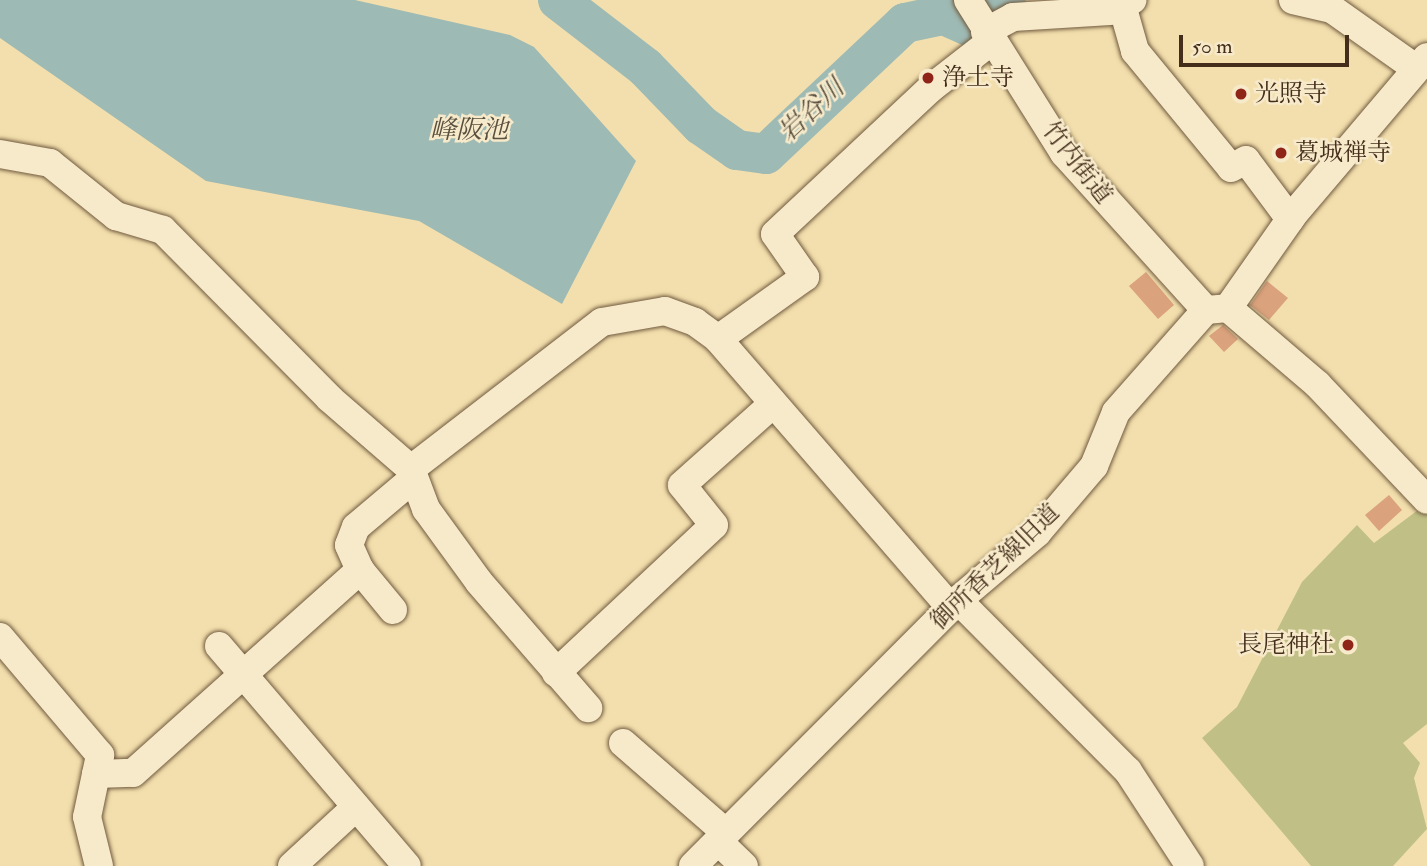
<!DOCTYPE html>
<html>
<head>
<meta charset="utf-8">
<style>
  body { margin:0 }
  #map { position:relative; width:1427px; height:866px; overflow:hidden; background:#f3dfad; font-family:"IM FELL Double Pica","Noto Serif JP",serif }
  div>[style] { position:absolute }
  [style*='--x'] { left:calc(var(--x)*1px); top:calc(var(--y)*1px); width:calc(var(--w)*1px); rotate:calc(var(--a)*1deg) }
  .green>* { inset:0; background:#c0c086 }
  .water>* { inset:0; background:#9ebab4 }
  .river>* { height:40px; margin:-20px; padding:0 20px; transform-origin:20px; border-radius:20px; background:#9ebab4 }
  .building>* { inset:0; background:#daa27d }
  .roads { filter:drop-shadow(0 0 2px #705a3f) drop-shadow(0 0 2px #705a3f) }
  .minor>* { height:28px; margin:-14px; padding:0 14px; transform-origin:14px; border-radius:14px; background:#f7eaca }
  .dots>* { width:19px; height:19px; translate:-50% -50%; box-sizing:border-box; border:4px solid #f7eaca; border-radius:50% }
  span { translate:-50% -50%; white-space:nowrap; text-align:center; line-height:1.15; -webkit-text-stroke:5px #f7eaca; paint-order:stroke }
  .poi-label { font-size:24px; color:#442d1a }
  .left { translate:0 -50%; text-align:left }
  .right { translate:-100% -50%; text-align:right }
  .street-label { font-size:24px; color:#442d1a }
  .water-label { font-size:26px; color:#5a5040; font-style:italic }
  .scale { position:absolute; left:1179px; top:35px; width:170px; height:32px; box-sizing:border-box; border:4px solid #442d1a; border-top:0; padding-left:9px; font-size:21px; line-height:24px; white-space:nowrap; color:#442d1a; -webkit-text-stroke:5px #f7eaca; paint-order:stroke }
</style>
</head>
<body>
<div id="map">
  <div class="green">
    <div style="clip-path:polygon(1422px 507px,1427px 513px,1427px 724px,1403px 743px,1420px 763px,1414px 778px,1427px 829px,1393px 866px,1311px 866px,1202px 738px,1237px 707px,1302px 582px,1357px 525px,1374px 543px)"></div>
  </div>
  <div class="water">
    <div style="clip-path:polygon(0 0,355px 0,510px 35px,534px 47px,636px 161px,562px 304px,419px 221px,206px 181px,0 38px)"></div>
  </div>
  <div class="river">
    <div style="--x:558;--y:0;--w:110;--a:37.6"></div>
    <div style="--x:645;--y:67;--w:81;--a:46"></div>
    <div style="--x:701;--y:125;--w:44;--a:34.8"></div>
    <div style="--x:737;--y:150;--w:29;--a:8"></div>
    <div style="--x:766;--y:154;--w:191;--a:-43.3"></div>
    <div style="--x:905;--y:23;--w:40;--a:-12"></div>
    <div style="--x:944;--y:15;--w:32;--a:24"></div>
    <div style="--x:973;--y:28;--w:43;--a:-40.3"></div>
  </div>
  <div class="building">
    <div style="clip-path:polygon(1146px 272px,1174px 305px,1158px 319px,1129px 286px)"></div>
    <div style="clip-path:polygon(1267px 281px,1288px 298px,1269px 320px,1250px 305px)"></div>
    <div style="clip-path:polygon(1223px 325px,1238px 339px,1224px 352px,1209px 336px)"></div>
    <div style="clip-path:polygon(1389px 495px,1402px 510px,1379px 531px,1365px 515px)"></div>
  </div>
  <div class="roads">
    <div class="minor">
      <div style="--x:968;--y:0;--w:181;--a:57.9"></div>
      <div style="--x:1064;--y:153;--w:212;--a:47.9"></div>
      <div style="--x:1293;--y:0;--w:40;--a:13"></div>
      <div style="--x:1332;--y:9;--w:100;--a:35.3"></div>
      <div style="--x:1122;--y:5;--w:48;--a:74.2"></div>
      <div style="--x:1135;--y:51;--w:151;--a:50.6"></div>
      <div style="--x:1231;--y:168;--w:17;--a:-28"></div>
      <div style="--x:1246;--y:160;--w:74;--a:53.3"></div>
      <div style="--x:985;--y:32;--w:32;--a:-28"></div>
      <div style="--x:1013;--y:17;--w:97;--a:-3.5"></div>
      <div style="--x:1110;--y:11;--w:25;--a:-26"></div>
      <div style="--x:0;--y:154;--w:51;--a:10.2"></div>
      <div style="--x:50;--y:163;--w:85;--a:38.8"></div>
      <div style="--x:116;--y:216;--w:49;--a:16.6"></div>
      <div style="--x:163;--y:230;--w:236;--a:45.3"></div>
      <div style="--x:329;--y:398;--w:108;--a:40.9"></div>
      <div style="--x:411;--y:469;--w:241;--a:-37.6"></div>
      <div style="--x:602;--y:322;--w:64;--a:-9.9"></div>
      <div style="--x:665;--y:311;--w:32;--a:20"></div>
      <div style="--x:695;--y:322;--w:29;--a:36"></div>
      <div style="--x:718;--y:339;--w:356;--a:49.1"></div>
      <div style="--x:1228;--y:308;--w:113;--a:-55"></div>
      <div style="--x:1293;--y:215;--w:207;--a:-49.7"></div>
      <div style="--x:718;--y:339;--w:107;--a:-35.5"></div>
      <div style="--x:805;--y:277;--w:52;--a:-124.9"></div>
      <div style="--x:775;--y:234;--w:214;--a:-43.1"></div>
      <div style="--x:931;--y:88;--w:75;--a:-37.9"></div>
      <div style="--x:411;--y:469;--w:43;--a:69.4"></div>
      <div style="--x:426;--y:509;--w:90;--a:54"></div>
      <div style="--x:479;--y:582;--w:167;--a:49.1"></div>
      <div style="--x:958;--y:600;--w:241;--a:45.2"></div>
      <div style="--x:1128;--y:771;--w:113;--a:56.9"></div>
      <div style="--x:393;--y:610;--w:52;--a:-129.5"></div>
      <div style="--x:360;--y:570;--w:27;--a:-114"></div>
      <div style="--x:349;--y:545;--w:19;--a:-69"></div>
      <div style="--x:356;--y:527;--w:76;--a:-40.2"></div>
      <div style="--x:0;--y:637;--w:155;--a:49.7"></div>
      <div style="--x:100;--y:755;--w:63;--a:101.8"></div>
      <div style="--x:87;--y:817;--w:50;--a:76.2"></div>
      <div style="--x:219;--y:646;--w:289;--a:49.5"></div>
      <div style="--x:556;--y:673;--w:216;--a:-43.1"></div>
      <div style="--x:714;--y:525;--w:51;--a:-128.7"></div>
      <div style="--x:682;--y:485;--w:122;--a:-41.7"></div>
      <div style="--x:623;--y:743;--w:137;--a:41.1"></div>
      <div style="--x:96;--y:774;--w:37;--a:-2"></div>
      <div style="--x:133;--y:773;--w:305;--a:-41.8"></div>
      <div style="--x:718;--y:841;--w:36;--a:44"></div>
      <div style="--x:292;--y:866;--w:87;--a:-42.7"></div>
      <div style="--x:693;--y:866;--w:375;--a:-45.1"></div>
      <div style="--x:958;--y:600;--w:104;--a:-40.3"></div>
      <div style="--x:1037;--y:533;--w:88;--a:-49.6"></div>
      <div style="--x:1094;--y:466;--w:58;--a:-67.8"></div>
      <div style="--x:1116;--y:412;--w:136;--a:-48.6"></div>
      <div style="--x:1206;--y:310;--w:22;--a:-5"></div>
      <div style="--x:1228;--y:308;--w:118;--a:40.5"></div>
      <div style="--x:1318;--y:385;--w:158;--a:46.5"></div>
    </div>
  </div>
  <div class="dots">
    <div style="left:928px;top:78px;background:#8f2418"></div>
    <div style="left:1241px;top:94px;background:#8f2418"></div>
    <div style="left:1281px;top:153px;background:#8f2418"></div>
    <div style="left:1348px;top:645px;background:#8f2418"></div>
  </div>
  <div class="poi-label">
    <span class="left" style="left:942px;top:78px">浄土寺</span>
    <span class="left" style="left:1255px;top:94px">光照寺</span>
    <span class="left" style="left:1295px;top:153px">葛城禅寺</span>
    <span class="right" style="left:1334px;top:645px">長尾神社</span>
  </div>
  <div class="street-label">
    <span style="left:1077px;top:163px;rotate:52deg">竹内街道</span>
    <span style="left:995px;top:567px;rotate:-44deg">御所香芝線旧道</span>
  </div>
  <div class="water-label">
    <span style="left:812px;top:111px;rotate:-43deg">岩谷川</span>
    <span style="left:469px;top:131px">峰阪池</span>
  </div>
  <div class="scale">50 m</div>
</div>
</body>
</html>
